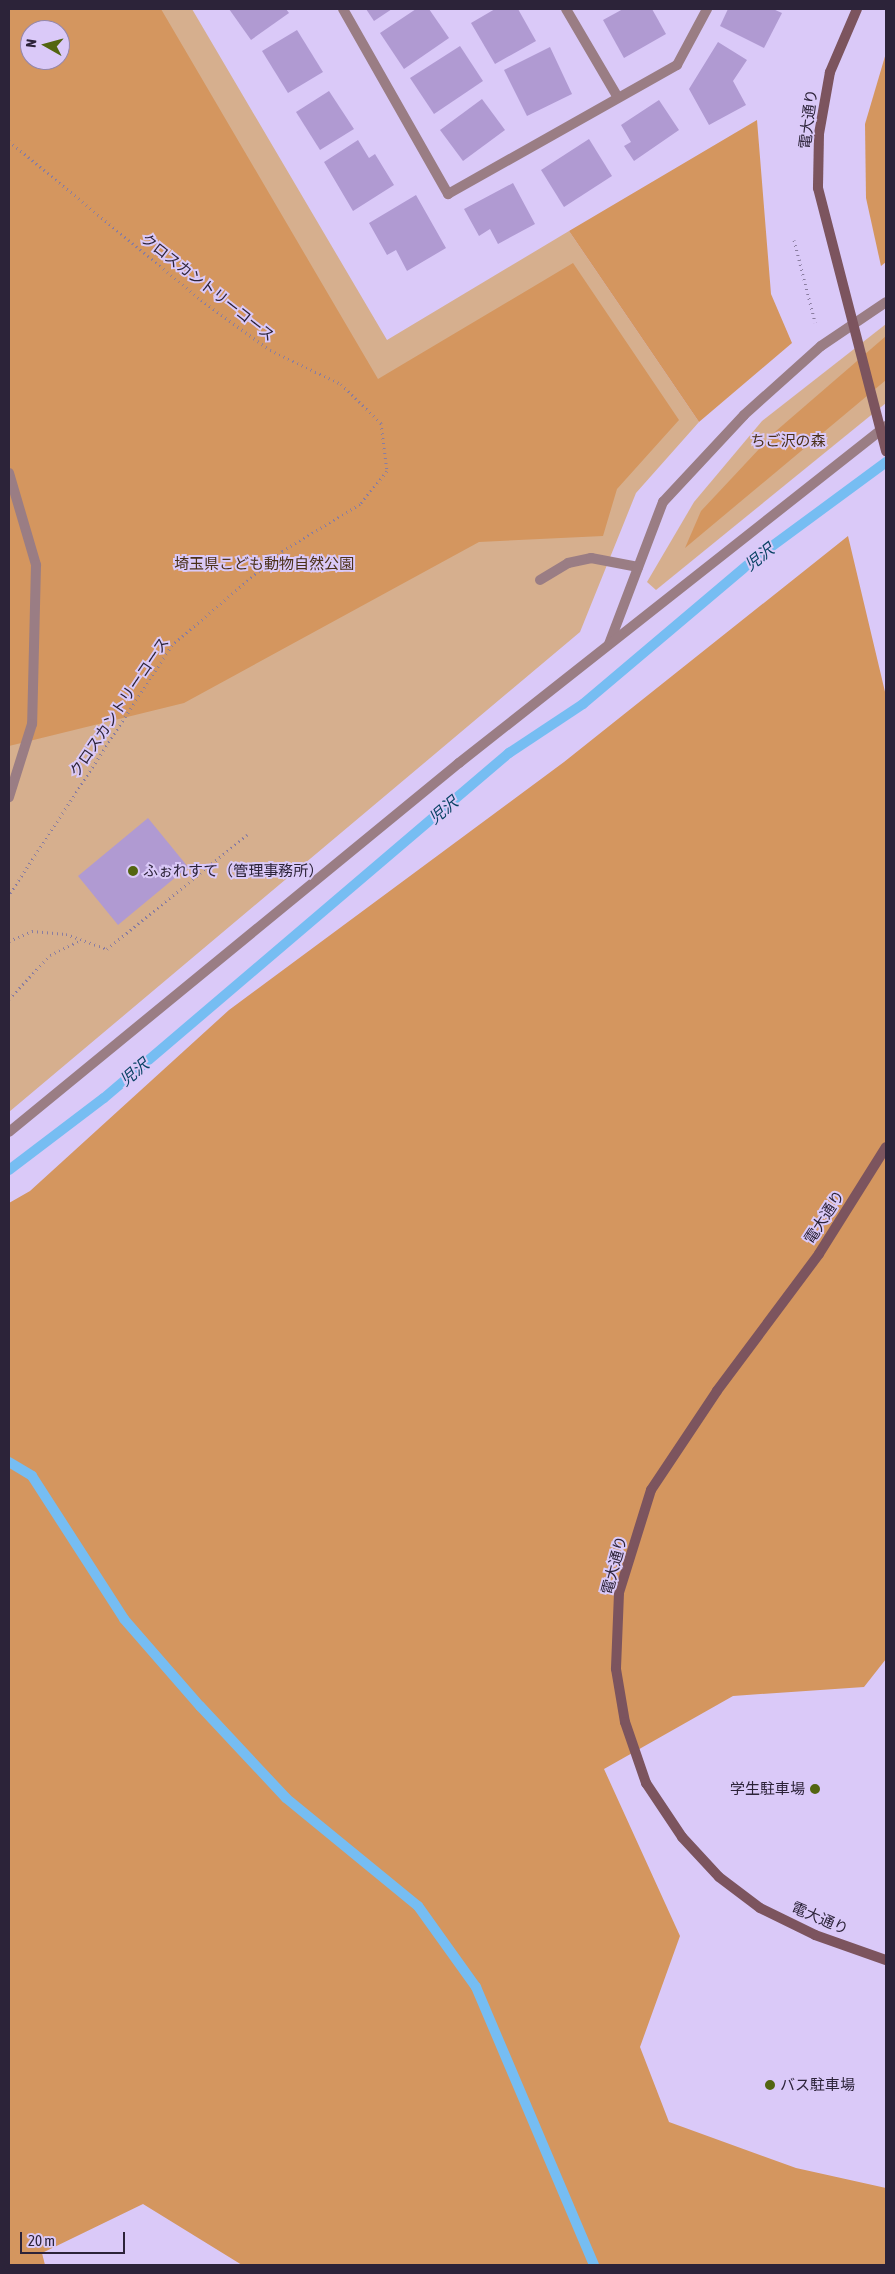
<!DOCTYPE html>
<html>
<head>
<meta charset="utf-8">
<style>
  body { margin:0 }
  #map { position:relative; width:895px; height:2274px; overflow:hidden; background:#dac9f8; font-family:"Asap Condensed","Noto Sans JP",sans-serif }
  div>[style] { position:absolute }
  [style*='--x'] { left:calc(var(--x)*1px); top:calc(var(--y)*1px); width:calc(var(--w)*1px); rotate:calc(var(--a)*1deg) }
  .green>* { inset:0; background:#d6af8e }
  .forest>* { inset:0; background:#d4965f }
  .stream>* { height:10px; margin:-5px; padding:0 5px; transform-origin:5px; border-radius:5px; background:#76bdf2 }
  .building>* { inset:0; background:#b09ad2 }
  .path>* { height:3px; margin-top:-1.5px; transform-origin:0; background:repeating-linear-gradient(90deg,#8a7da0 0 1px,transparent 0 5px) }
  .lane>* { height:10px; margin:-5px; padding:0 5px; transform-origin:5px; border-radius:5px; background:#9a7d84 }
  .street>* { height:10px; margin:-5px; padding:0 5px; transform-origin:5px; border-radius:5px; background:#9a7d84 }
  .secondary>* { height:10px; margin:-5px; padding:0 5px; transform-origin:5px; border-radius:5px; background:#7c545e }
  .dots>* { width:14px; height:14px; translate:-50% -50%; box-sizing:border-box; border:2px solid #dac9f8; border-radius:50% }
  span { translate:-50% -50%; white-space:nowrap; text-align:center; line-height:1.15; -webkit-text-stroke:4px #dac9f8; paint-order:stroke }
  .street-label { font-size:15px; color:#2c2339 }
  .park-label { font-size:15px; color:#4a3018 }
  .poi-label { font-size:15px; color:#2c2339 }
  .left { translate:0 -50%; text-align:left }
  .right { translate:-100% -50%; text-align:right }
  .water-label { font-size:16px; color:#074163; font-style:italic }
  .frame { position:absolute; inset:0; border:10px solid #2c2339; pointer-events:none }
  .north { position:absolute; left:20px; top:20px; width:50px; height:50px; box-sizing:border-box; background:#dac9f8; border:1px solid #9487ac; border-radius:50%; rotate:277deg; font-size:14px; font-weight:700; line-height:20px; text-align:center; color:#2c2339 }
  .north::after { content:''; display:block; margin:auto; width:18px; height:22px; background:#536510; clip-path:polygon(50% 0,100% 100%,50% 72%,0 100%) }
  .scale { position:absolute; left:20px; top:2232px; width:105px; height:22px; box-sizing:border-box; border:2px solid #2c2339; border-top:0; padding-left:6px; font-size:15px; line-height:18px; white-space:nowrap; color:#2c2339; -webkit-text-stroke:4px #dac9f8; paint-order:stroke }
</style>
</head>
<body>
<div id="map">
  <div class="green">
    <div style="clip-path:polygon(evenodd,9px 9px,192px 9px,387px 340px,569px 231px,699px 422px,636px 493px,580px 632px,9px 1112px,9px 9px,30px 30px,60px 30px,60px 60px,30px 60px,30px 30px)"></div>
    <div style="clip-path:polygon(886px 324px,886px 403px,656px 590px,647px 582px,694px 502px,762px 421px)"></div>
  </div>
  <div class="forest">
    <div style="clip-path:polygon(evenodd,9px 9px,161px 9px,378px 379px,573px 263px,679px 420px,617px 489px,603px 536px,479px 542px,184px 703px,9px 746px,9px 9px,30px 30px,60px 30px,60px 60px,30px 60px,30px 30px)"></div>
    <div style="clip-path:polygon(886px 53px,886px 262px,881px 266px,866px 198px,865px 124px)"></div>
    <div style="clip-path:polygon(757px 120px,771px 294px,792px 343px,699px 422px,569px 231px)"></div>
    <div style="clip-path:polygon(886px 336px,886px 380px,685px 548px,701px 511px,776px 431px)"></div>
    <div style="clip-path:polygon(848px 536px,886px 696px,886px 1659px,864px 1687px,733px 1696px,604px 1769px,680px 1936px,640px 2047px,669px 2122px,796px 2168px,886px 2188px,886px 2265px,242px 2265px,143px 2204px,42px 2253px,45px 2265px,9px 2265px,9px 1203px,30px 1191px,229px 1010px,564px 762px)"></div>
  </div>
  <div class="stream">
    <div style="--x:9;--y:1170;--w:119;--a:-37.2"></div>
    <div style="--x:104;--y:1098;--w:532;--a:-40.43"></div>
    <div style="--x:509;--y:753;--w:89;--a:-33.5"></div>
    <div style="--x:583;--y:704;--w:226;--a:-40.2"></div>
    <div style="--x:756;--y:558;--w:162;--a:-36.4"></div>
    <div style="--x:9;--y:1462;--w:27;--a:31"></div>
    <div style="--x:32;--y:1476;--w:170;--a:57.2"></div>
    <div style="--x:124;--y:1619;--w:116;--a:48.9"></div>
    <div style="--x:200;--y:1706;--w:126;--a:46.9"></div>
    <div style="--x:286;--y:1798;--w:171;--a:39.3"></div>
    <div style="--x:418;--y:1906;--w:100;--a:54.4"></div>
    <div style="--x:476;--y:1987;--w:302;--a:67"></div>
  </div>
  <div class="building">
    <div style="clip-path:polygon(229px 9px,286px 9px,289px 13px,251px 40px)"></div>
    <div style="clip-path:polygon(366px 9px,392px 9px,374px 21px)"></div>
    <div style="clip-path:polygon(416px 9px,429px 9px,449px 38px,404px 69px,380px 33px)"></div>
    <div style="clip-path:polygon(495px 9px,518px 9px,536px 41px,495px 64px,471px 23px)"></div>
    <div style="clip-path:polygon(623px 9px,652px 9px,666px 34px,624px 58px,603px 20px)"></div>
    <div style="clip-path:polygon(728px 9px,773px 9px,782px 13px,764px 48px,720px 26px)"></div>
    <div style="clip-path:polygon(297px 30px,323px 72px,288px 93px,262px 51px)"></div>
    <div style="clip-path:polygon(718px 42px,747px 60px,733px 81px,746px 105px,709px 125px,689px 89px)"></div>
    <div style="clip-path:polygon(460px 46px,483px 81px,434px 114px,410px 78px)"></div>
    <div style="clip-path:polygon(550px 47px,572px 94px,527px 116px,504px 70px)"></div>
    <div style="clip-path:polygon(329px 91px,354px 129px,320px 150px,296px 112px)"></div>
    <div style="clip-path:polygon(482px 99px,505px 130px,463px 161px,440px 130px)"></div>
    <div style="clip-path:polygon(659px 100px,679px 130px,634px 161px,624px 146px,631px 142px,621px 125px)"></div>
    <div style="clip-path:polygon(589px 139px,612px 176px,564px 207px,541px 170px)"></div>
    <div style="clip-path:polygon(358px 140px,369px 158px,375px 154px,394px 185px,353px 211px,324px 162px)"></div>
    <div style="clip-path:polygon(513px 183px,535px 224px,498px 244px,490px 229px,479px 236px,464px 209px)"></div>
    <div style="clip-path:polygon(416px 195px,446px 248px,407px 271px,396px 250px,387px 255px,369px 223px)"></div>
    <div style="clip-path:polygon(148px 818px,188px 867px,118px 925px,78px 876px)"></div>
  </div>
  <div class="path">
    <div style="--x:9;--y:141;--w:249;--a:39.6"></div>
    <div style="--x:201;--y:300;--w:85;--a:35.9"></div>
    <div style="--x:270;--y:350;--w:79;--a:25.6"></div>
    <div style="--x:341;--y:384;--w:56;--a:44.3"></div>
    <div style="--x:381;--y:423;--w:48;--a:82.9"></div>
    <div style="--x:387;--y:471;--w:43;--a:129.3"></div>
    <div style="--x:360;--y:504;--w:91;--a:148.9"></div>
    <div style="--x:282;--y:551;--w:145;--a:139.5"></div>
    <div style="--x:172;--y:645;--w:298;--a:123.1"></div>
    <div style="--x:794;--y:240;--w:85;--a:75.6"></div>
    <div style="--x:9;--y:941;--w:25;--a:-23"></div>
    <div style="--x:32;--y:931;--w:34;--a:5"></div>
    <div style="--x:66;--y:934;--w:44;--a:20.1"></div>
    <div style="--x:107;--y:949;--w:181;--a:-39.2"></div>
    <div style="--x:9;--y:999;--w:60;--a:-47"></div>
    <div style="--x:50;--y:955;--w:34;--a:-26"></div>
  </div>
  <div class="lane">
    <div style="--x:9;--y:473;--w:96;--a:73.6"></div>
    <div style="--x:36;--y:565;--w:159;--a:91.4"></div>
    <div style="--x:32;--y:724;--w:77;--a:107.5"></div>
    <div style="--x:540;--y:580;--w:33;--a:-31"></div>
    <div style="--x:568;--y:563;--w:24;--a:-12"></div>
    <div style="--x:591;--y:558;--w:48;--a:10.8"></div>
  </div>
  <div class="street">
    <div style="--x:343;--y:9;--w:213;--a:60.4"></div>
    <div style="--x:448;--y:194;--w:263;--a:-29.4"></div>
    <div style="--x:677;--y:65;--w:64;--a:-61.8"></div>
    <div style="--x:566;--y:9;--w:101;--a:59.6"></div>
    <div style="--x:609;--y:644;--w:152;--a:-69.2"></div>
    <div style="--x:663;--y:502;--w:119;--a:-47"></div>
    <div style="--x:744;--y:415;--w:103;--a:-41.9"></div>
    <div style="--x:821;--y:346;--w:78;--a:-34.1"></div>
    <div style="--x:9;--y:1132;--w:582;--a:-39.35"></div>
    <div style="--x:459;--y:763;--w:544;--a:-38.28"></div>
  </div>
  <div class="secondary">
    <div style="--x:857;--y:9;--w:69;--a:113.2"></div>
    <div style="--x:830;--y:72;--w:63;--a:100.1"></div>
    <div style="--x:819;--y:134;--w:54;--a:91.1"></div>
    <div style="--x:818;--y:188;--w:272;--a:75.5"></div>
    <div style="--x:886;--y:1147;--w:126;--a:122.1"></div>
    <div style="--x:819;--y:1254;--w:171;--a:126.7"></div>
    <div style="--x:717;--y:1391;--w:119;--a:123.7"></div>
    <div style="--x:651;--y:1490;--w:108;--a:107.3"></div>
    <div style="--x:619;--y:1593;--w:76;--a:92.3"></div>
    <div style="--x:616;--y:1669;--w:54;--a:80.4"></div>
    <div style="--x:625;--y:1722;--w:65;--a:71"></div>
    <div style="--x:646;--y:1783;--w:65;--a:56.3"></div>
    <div style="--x:682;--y:1837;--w:54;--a:47.2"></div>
    <div style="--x:719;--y:1877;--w:51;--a:37.1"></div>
    <div style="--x:760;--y:1908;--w:61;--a:26.1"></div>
    <div style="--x:815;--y:1935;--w:75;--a:19.4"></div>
  </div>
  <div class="dots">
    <div style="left:133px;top:871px;background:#536510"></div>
    <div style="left:815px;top:1789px;background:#536510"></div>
    <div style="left:770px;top:2085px;background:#536510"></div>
  </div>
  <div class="street-label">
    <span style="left:808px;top:119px;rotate:-83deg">電大通り</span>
    <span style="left:208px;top:287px;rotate:38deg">クロスカントリーコース</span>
    <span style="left:119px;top:707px;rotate:-56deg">クロスカントリーコース</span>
    <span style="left:824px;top:1217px;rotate:-57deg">電大通り</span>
    <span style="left:614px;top:1565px;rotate:-75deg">電大通り</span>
    <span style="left:820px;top:1918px;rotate:23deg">電大通り</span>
  </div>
  <div class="park-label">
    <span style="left:788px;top:441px">ちご沢の森</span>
    <span style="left:264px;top:564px">埼玉県こども動物自然公園</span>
  </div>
  <div class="poi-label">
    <span class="left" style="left:143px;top:871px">ふぉれすて（管理事務所）</span>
    <span class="right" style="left:805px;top:1789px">学生駐車場</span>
    <span class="left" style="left:780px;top:2085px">バス駐車場</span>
  </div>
  <div class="water-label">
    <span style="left:759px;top:557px;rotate:-38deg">児沢</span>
    <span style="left:443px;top:810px;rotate:-40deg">児沢</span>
    <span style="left:134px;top:1072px;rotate:-40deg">児沢</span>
  </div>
  <div class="frame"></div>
  <div class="north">N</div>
  <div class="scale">20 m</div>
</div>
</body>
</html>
